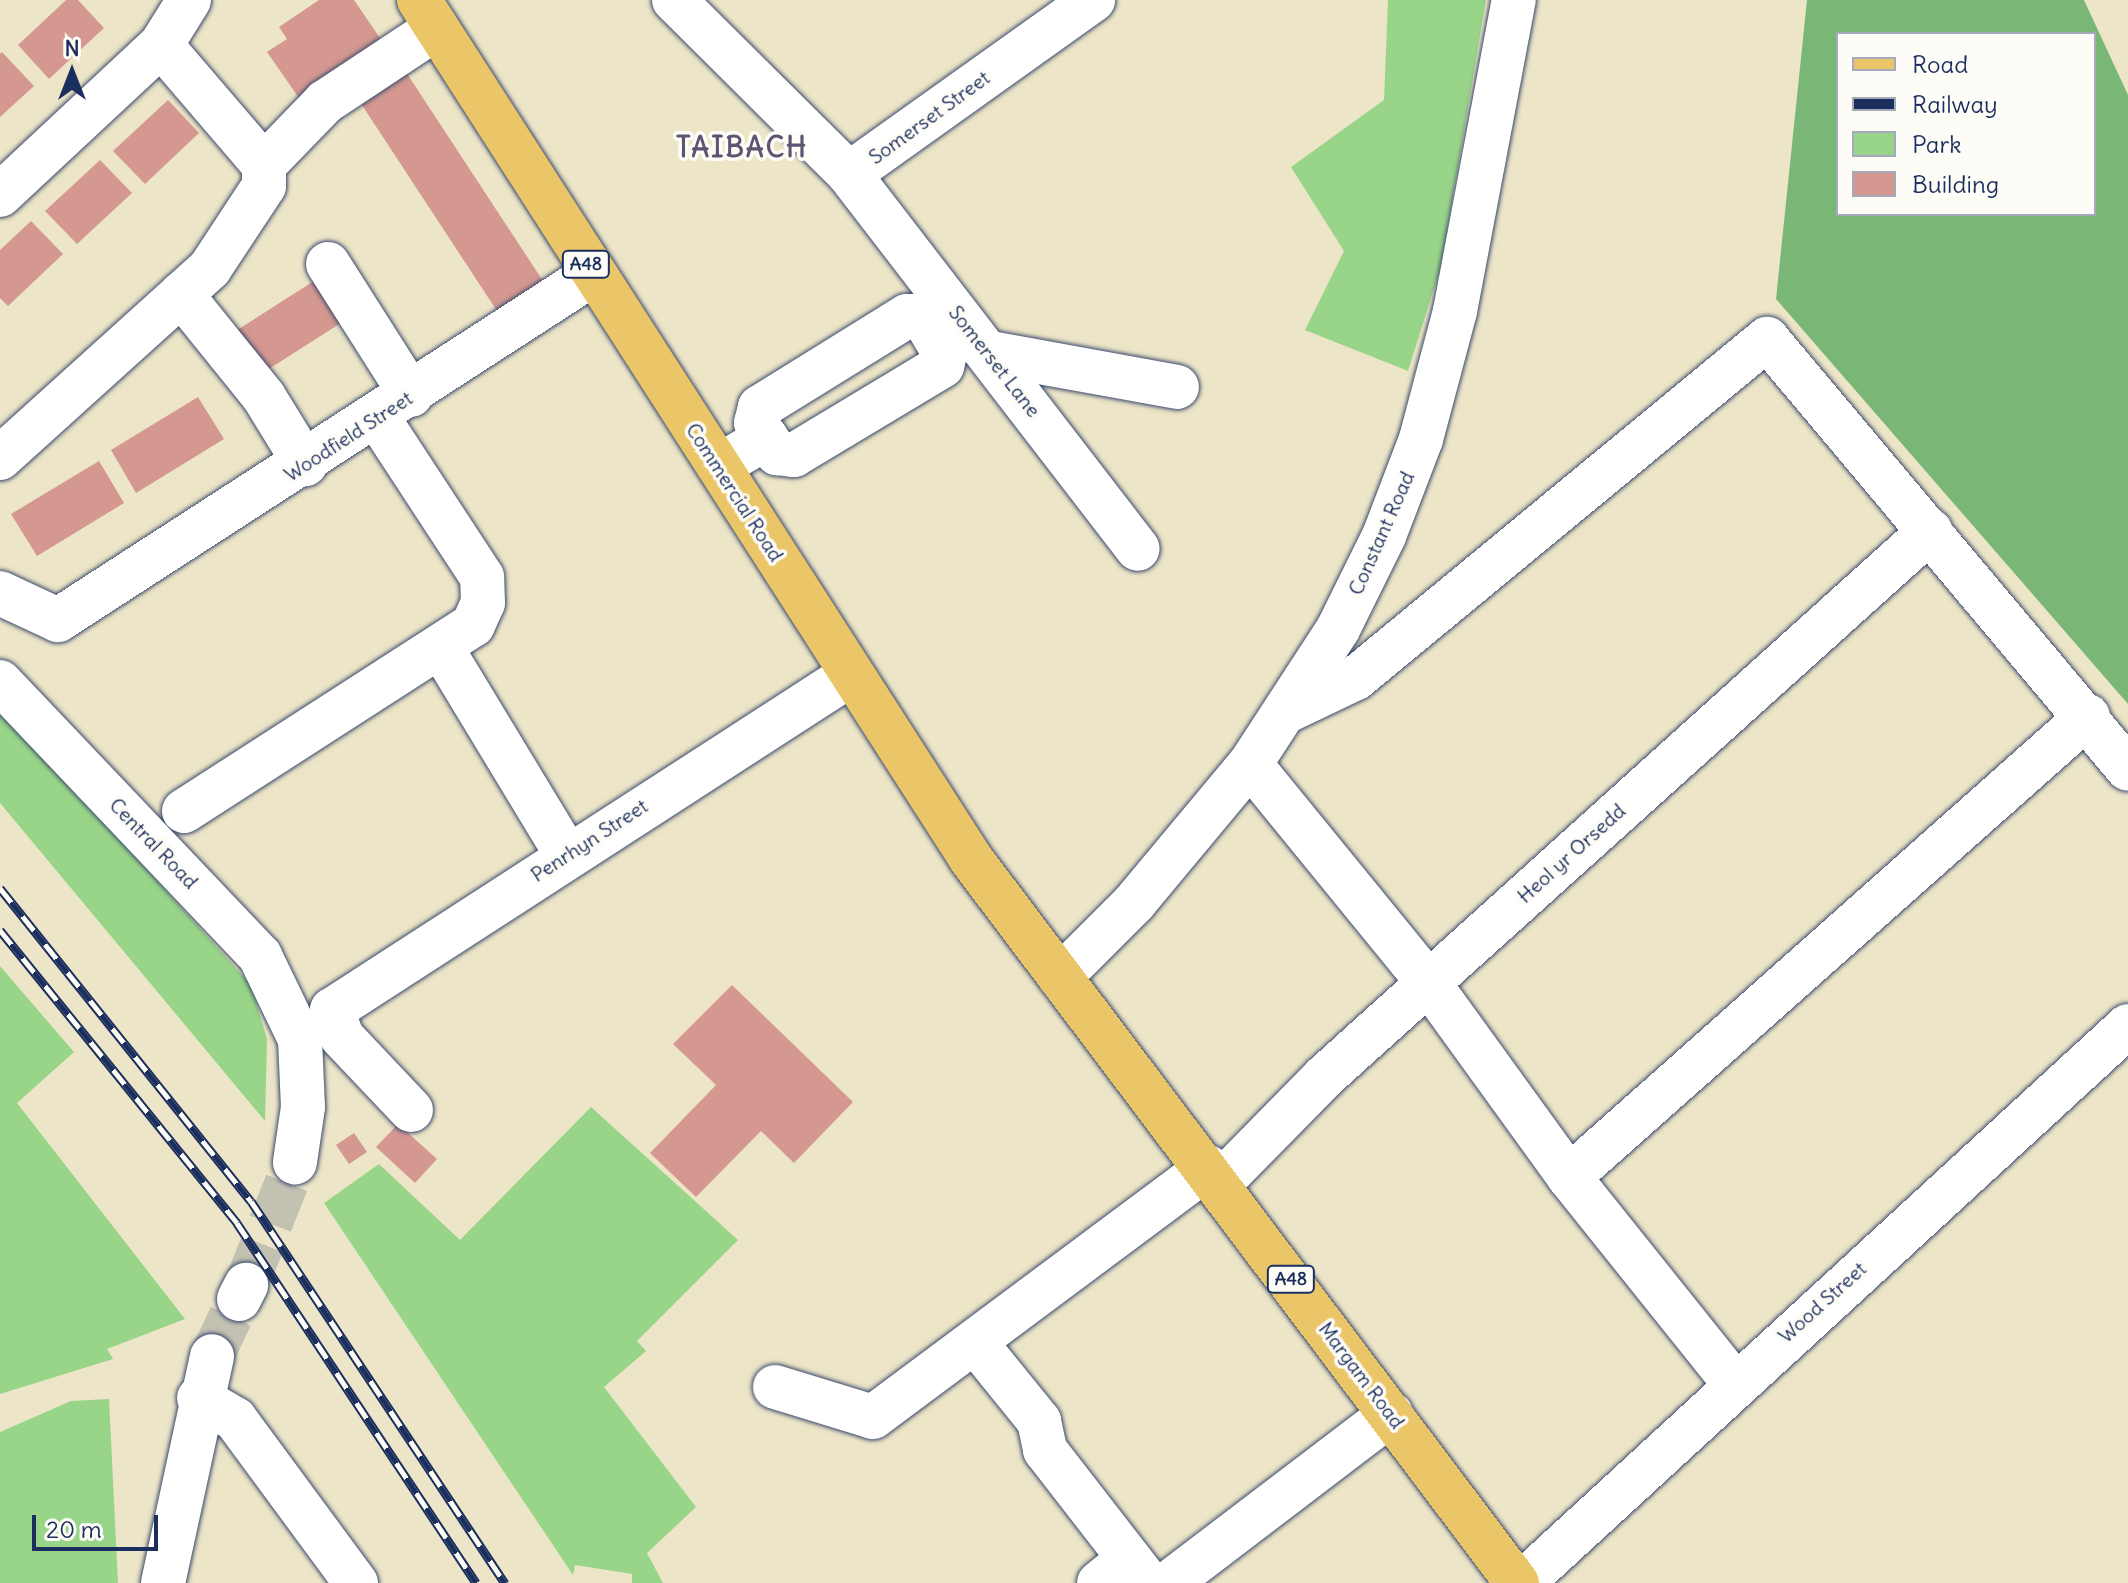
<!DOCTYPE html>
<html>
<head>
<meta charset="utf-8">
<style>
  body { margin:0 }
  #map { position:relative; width:2128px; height:1583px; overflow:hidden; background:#ede5c7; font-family:Delius,sans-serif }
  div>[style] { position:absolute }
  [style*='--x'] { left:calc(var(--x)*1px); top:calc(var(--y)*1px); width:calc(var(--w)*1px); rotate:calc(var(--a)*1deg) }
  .green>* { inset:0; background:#99d589 }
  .forest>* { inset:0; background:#7ab675 }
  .building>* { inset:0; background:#d49891 }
  .minor-tunnel>* { height:44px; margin-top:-22px; transform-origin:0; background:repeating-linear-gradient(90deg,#c3c1b2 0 44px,transparent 0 66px) }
  .roads { filter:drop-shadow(0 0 2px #3a4a6e) drop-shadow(0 0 2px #3a4a6e) }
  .minor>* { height:44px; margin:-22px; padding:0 22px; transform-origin:22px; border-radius:22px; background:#fff }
  .major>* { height:44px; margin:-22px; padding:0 22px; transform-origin:22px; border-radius:22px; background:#ebc669 }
  .rail>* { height:9px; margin-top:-4.5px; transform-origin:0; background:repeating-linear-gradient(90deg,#fdfcf7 0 18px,#1b2f5e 0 36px); box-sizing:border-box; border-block:2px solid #1b2f5e }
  span { translate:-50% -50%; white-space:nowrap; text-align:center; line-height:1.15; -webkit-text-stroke:7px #fdfcf7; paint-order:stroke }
  .shield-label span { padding:2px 6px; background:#fdfcf7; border:2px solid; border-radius:6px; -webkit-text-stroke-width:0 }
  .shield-label { font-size:18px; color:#1b2f5e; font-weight:700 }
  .street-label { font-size:20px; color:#1b2f5e }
  .district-label { font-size:28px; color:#5c5470; font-weight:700; letter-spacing:2px }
  .legend { position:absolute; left:1836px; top:32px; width:260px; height:184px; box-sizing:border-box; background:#fdfcf7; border:2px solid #a3aaba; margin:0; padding:10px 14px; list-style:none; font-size:24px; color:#1b2f5e }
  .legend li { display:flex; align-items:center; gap:16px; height:40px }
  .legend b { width:40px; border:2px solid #a3aaba }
  .north { position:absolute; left:32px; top:32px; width:80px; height:80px; -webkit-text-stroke:6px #fdfcf7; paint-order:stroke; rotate:0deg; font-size:22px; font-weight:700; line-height:32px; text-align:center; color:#1b2f5e }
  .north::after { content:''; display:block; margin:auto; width:28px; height:36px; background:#1b2f5e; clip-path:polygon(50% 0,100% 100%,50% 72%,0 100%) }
  .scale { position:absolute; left:32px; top:1515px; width:126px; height:36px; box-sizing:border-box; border:4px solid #1b2f5e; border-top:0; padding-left:10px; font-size:24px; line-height:28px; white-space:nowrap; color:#1b2f5e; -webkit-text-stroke:6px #fdfcf7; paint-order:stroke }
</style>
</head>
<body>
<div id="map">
  <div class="green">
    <div style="clip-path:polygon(1388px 0,1486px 0,1441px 266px,1408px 371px,1305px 330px,1344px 251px,1291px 167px,1384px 100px)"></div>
    <div style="clip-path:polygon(0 707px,251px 985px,267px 1039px,265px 1121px,0 803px)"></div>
    <div style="clip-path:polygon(0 966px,74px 1052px,17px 1103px,185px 1319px,107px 1349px,113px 1359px,0 1394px)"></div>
    <div style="clip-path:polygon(591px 1107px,738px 1240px,637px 1341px,646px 1351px,604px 1387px,696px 1507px,647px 1553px,663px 1583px,632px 1583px,632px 1574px,575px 1565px,573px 1575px,324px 1203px,379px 1164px,460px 1240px)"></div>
    <div style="clip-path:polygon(109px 1399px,118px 1583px,0 1583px,0 1432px,71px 1401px)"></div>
  </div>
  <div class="forest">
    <div style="clip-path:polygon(evenodd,1807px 0,2084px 0,2128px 95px,2128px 704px,1776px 299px,1807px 0,1838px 34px,2094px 34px,2094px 214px,1838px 214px,1838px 34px)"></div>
  </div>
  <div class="building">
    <div style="clip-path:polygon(66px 0,78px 0,104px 28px,49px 79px,18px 45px)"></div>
    <div style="clip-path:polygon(319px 0,354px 0,382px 41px,301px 101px,267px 52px,287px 39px,279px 27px)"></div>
    <div style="clip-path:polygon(2px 52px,34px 86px,0 117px,0 54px)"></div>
    <div style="clip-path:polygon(404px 69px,543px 281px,497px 311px,358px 99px)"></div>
    <div style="clip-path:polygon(168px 100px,199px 133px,145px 184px,113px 151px)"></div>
    <div style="clip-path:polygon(100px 160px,132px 193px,77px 244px,45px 211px)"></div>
    <div style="clip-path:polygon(31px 221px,63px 254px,8px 306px,0 298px,0 250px)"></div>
    <div style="clip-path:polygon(317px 279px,344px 321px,261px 374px,234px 332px)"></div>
    <div style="clip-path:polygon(198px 397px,224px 439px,136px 493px,111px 450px)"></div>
    <div style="clip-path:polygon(99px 461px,124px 503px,37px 556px,11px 514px)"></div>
    <div style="clip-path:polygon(732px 985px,853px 1102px,794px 1163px,761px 1131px,696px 1197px,650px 1153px,716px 1085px,673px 1044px)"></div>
    <div style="clip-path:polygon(398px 1124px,437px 1159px,415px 1183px,376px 1147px)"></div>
    <div style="clip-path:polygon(354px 1133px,367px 1152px,349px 1164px,336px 1145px)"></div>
  </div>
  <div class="minor-tunnel">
    <div style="--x:246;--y:1285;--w:132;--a:-68.3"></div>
    <div style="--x:212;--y:1356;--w:63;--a:-64.7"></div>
  </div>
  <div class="roads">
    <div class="minor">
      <div style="--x:674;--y:0;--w:247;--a:44.8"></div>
      <div style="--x:849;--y:174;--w:300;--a:-35.5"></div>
      <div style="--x:161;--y:45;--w:158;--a:49.4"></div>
      <div style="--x:849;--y:174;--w:473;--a:52.4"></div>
      <div style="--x:0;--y:195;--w:220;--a:-43"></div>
      <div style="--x:161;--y:45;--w:53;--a:-58.1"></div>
      <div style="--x:328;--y:264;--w:155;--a:57.6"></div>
      <div style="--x:181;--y:294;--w:132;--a:51.1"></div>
      <div style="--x:264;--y:397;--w:79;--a:58.5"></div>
      <div style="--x:990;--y:353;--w:190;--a:10.3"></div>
      <div style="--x:0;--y:458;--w:283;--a:-42.1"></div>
      <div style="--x:210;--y:268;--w:98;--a:-56.6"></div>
      <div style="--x:264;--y:186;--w:21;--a:-90"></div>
      <div style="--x:264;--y:165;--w:88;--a:-45.9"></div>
      <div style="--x:325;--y:102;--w:134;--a:-33.5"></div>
      <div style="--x:719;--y:466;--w:55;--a:-30.8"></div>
      <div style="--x:766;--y:438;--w:19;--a:54"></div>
      <div style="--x:777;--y:453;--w:17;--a:7"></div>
      <div style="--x:794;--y:455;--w:173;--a:-31"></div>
      <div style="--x:942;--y:366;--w:12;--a:-76"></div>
      <div style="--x:945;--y:354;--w:44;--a:-121.2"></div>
      <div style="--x:922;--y:316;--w:15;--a:180"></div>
      <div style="--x:907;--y:316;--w:173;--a:148.2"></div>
      <div style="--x:760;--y:407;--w:16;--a:104"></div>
      <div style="--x:756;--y:423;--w:18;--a:56"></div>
      <div style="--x:0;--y:593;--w:64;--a:25"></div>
      <div style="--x:58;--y:620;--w:637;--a:-32.89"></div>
      <div style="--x:442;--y:649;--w:240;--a:58.8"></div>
      <div style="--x:0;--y:682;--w:378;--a:46.5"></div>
      <div style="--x:260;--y:956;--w:92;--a:64.3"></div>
      <div style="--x:300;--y:1039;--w:68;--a:87.5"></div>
      <div style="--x:303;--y:1107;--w:56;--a:98.3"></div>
      <div style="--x:1285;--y:712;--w:79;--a:-25.6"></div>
      <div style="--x:1356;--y:678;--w:533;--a:-39.52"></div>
      <div style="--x:1767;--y:339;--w:561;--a:49.99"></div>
      <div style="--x:1250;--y:764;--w:281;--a:50.8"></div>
      <div style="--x:1428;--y:982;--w:241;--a:54.1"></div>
      <div style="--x:1569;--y:1177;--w:263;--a:51.3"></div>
      <div style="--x:184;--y:811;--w:344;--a:-32.8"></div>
      <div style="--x:473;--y:625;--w:24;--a:-66"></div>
      <div style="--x:483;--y:603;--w:26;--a:-92"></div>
      <div style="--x:482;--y:577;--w:190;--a:-123.2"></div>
      <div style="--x:1060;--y:977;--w:105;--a:-45"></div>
      <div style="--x:1134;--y:903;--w:181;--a:-50.2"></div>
      <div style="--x:1250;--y:764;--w:161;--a:-56.9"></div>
      <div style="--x:1338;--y:629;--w:104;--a:-63.7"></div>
      <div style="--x:1384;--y:536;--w:104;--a:-69.1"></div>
      <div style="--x:1421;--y:439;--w:132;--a:-75.1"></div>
      <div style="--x:1455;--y:311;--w:317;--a:-79.3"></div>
      <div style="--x:411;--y:1110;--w:100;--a:-133.4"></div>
      <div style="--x:342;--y:1037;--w:29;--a:-110"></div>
      <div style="--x:332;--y:1010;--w:617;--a:-32.89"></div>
      <div style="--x:1569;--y:1177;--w:694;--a:-41.61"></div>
      <div style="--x:1220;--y:1183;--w:148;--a:-45.5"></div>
      <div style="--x:1324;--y:1077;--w:816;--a:-42.02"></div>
      <div style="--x:239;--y:1299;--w:16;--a:-63"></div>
      <div style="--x:975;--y:1342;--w:102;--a:51"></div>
      <div style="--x:1039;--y:1421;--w:30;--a:78"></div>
      <div style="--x:1045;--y:1450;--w:168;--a:52.2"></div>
      <div style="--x:775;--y:1387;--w:102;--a:17"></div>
      <div style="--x:873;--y:1417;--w:418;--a:-36.7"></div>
      <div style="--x:199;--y:1398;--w:42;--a:30.3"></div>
      <div style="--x:235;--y:1419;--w:204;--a:53.6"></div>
      <div style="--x:163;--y:1583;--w:232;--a:-77.8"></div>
      <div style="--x:1099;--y:1583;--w:38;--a:-39"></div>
      <div style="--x:1169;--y:1583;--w:279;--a:-37.3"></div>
      <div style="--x:1522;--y:1583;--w:823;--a:-42.59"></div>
    </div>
    <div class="major">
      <div style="--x:419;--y:0;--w:1021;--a:57.27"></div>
      <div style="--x:971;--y:859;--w:907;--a:52.98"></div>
    </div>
  </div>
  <div class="rail">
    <div style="--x:0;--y:888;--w:401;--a:51.3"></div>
    <div style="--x:251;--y:1201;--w:459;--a:56.4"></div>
    <div style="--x:0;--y:930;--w:377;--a:51"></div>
    <div style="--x:237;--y:1223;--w:432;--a:56.4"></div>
  </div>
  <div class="shield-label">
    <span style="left:586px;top:264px">A48</span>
    <span style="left:1291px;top:1279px">A48</span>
  </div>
  <div class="street-label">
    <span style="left:929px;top:117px;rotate:-36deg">Somerset Street</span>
    <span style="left:995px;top:361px;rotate:52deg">Somerset Lane</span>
    <span style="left:348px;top:436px;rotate:-33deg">Woodfield Street</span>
    <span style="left:735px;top:492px;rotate:57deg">Commercial Road</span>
    <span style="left:1381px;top:533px;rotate:-66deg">Constant Road</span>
    <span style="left:589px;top:840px;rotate:-33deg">Penrhyn Street</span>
    <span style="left:154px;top:843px;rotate:46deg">Central Road</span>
    <span style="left:1571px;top:853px;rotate:-42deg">Heol yr Orsedd</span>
    <span style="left:1822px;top:1302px;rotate:-42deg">Wood Street</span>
    <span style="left:1362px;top:1375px;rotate:53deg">Margam Road</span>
  </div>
  <div class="district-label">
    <span style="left:742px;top:147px">TAIBACH</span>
  </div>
  <ul class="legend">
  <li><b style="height:10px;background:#ebc669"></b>Road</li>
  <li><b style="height:10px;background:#1b2f5e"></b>Railway</li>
  <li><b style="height:22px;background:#99d589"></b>Park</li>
  <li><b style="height:22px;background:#d49891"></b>Building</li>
  </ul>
  <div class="north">N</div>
  <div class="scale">20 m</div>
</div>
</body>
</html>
